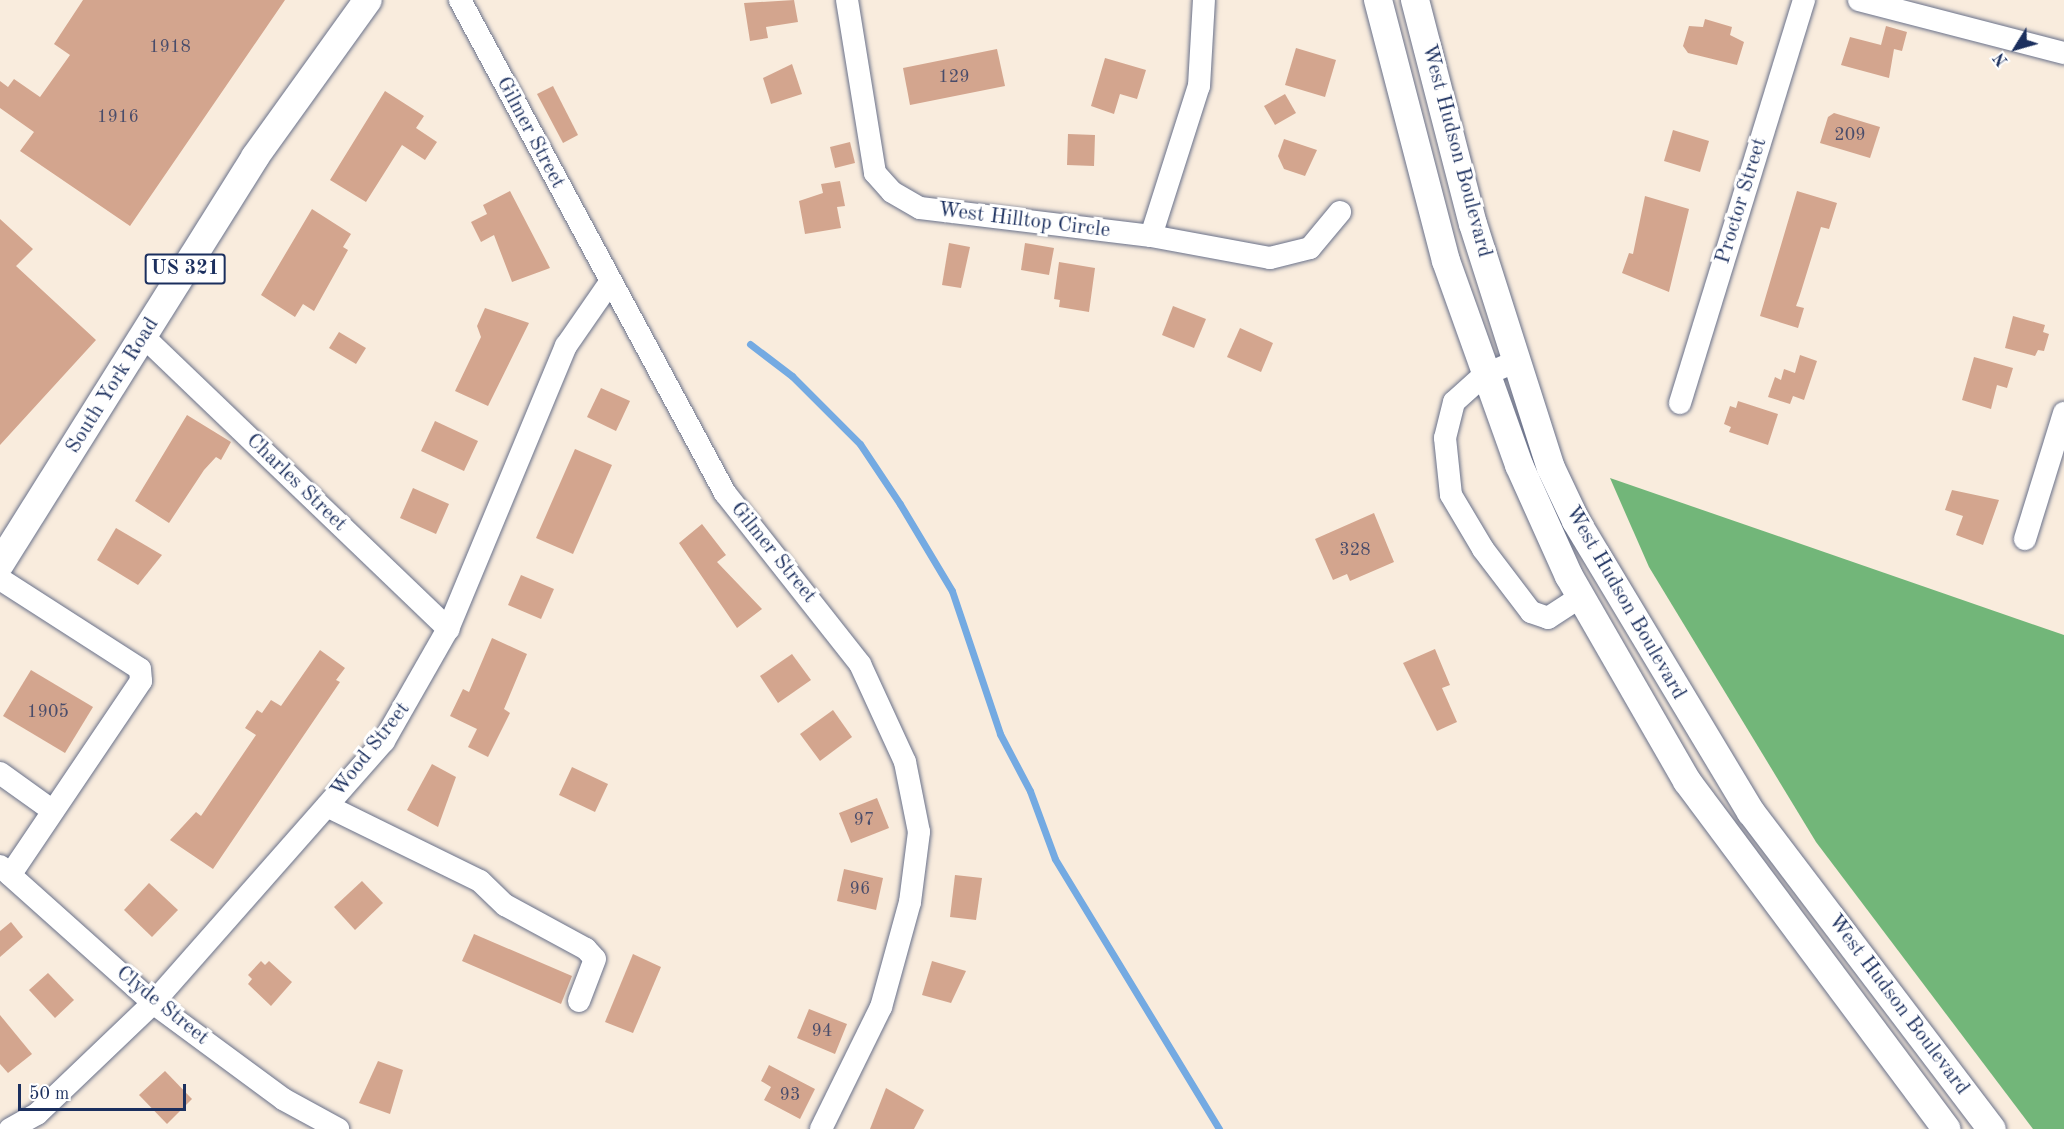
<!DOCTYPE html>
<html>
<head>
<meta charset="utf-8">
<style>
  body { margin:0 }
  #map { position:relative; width:2064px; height:1129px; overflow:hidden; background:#f9ecdd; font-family:"Old Standard TT",serif }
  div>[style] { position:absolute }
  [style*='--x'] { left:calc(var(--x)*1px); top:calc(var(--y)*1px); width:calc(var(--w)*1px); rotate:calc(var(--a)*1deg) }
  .forest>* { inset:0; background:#72b679 }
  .stream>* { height:7px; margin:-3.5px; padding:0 3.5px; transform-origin:3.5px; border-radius:3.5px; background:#74aae2 }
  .building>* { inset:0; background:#d3a58e }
  .roads { filter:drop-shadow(0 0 2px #69718a) drop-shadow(0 0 2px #69718a) }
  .minor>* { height:22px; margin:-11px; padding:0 11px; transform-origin:11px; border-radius:11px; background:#fff }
  .major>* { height:28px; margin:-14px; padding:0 14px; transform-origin:14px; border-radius:14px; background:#fff }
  span { translate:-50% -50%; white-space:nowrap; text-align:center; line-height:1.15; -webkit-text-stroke:6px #fff; paint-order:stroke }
  .number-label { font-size:18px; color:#494c6a }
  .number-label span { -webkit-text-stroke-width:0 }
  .shield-label span { padding:2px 4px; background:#fff; border:2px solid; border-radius:4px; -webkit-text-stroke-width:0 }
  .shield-label { font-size:20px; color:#1b2f5e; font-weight:700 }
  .street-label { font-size:21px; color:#1b2f5e }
  .north { position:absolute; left:1986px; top:18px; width:60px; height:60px; -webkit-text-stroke:4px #fff; paint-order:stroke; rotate:233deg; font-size:16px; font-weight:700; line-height:24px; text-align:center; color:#1b2f5e }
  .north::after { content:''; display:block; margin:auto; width:21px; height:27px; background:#1b2f5e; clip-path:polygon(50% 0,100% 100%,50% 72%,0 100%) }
  .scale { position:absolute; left:18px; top:1084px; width:168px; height:27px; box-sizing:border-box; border:3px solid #1b2f5e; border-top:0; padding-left:8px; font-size:18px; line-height:21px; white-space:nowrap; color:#1b2f5e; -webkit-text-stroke:4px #fff; paint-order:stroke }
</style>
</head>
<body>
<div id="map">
  <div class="forest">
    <div style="clip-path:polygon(1610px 478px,2064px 635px,2064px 1129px,2033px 1129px,1816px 842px,1649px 567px)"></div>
  </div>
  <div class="stream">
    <div style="--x:750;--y:344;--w:53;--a:37.3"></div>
    <div style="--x:792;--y:376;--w:96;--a:45"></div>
    <div style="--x:860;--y:444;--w:72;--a:56.3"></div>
    <div style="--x:900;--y:504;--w:101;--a:59.1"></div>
    <div style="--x:952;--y:591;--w:151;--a:71.4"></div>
    <div style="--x:1000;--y:734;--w:64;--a:62.2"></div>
    <div style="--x:1030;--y:791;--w:72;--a:69.8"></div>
    <div style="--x:1055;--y:859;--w:316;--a:58.7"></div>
  </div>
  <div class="building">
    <div style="clip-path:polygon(83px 0,285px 0,130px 226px,20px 151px,34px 132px,0 108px,0 81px,8px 87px,14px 79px,40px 97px,70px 55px,54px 44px)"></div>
    <div style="clip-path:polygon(794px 0,798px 22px,766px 27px,768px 38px,750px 41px,744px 3px)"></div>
    <div style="clip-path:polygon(1705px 19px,1732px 27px,1730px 35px,1744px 42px,1737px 65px,1688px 53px,1683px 46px,1689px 26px,1703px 27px)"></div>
    <div style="clip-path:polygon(1886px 26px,1907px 32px,1902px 51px,1894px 49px,1889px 78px,1841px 65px,1850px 37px,1881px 45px)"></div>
    <div style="clip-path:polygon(1296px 48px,1336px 60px,1325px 97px,1285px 85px)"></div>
    <div style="clip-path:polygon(997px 49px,1005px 86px,910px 105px,903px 68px)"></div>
    <div style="clip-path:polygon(1105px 58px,1146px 70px,1137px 99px,1120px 94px,1114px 114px,1091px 106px)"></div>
    <div style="clip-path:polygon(792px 64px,802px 94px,771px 104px,763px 78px)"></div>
    <div style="clip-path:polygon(553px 86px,578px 135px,563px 143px,537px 94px)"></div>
    <div style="clip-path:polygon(385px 91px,424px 116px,416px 128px,437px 142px,425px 160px,402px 145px,366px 202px,330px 180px)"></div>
    <div style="clip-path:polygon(1285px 94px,1296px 113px,1275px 125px,1264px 106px)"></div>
    <div style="clip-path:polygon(1834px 113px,1880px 127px,1870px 158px,1820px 143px,1828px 117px)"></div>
    <div style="clip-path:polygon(1673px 130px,1709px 141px,1700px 172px,1664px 161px)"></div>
    <div style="clip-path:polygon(1068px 134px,1095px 135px,1094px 166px,1067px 165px)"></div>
    <div style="clip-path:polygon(1284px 139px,1317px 150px,1305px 176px,1284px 169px,1278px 156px)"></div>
    <div style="clip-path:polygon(850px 142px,855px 163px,835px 168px,830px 147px)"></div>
    <div style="clip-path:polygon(840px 181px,845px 206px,837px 207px,841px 228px,805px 234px,799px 201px,823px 193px,821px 184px)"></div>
    <div style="clip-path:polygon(510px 191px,550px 268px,512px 282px,494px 235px,481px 242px,471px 222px,487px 214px,483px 205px)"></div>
    <div style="clip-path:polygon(1797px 191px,1837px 203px,1829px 229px,1821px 227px,1799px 298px,1796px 306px,1804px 308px,1798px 328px,1760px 316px)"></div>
    <div style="clip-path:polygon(1645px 196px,1689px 209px,1669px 292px,1622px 273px,1629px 253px,1633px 254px)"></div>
    <div style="clip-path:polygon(312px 209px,351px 234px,343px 247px,348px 250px,314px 311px,303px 304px,295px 317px,261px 295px)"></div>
    <div style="clip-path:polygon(0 219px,33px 249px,16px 266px,96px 340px,0 445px)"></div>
    <div style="clip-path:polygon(949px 243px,970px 247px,961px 288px,942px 285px)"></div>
    <div style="clip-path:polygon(1025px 243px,1054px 248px,1049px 275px,1021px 270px)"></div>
    <div style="clip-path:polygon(1059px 262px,1095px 268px,1089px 312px,1059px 307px,1060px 300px,1054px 299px)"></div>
    <div style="clip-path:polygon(1173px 306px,1206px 319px,1194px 348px,1162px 335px)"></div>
    <div style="clip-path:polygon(485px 308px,529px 323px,488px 406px,455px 391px,481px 337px,477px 326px)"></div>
    <div style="clip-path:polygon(2013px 316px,2045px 325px,2043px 332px,2049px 334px,2044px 351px,2038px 350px,2035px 356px,2005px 348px)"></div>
    <div style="clip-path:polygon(1240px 328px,1273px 343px,1261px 372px,1227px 357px)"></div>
    <div style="clip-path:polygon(339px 332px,366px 348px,356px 364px,329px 348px)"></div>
    <div style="clip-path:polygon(1800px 355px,1817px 361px,1804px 400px,1793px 396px,1790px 404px,1768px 397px,1775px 377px,1781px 380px,1784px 369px,1795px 373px)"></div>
    <div style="clip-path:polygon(1974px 357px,2013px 368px,2007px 388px,1997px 385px,1991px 409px,1962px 400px)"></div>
    <div style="clip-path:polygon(601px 388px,630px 401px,616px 431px,587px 417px)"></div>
    <div style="clip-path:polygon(1738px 401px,1778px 414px,1768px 445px,1729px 432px,1731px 427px,1724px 424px,1730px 406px,1736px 408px)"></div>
    <div style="clip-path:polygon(187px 415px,231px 442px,221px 460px,216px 457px,204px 470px,169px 523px,135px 501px)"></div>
    <div style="clip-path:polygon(435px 421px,478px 441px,464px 471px,421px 451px)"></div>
    <div style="clip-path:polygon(575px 449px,612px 465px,573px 554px,536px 538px)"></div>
    <div style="clip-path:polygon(413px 488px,449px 504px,436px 534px,400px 518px)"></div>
    <div style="clip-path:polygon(1952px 490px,1999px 500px,1983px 545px,1956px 535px,1963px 516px,1945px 510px)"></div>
    <div style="clip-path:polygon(1374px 513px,1394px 562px,1350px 581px,1347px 574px,1333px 580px,1315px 539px)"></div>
    <div style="clip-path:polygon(702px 524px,726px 555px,717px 562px,762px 609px,737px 628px,679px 543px)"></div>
    <div style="clip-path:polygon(116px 528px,162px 555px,138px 585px,97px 560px)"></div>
    <div style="clip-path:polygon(521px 575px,554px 589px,541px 619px,508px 605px)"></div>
    <div style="clip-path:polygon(492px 638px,527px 654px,504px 709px,510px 713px,488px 757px,468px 747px,477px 729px,450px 716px,463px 689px,469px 692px)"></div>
    <div style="clip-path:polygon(1435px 649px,1450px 685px,1442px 688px,1457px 722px,1437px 731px,1403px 663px)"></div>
    <div style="clip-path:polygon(320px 650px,345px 668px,336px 680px,340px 682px,213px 869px,170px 840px,196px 812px,201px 816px,256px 735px,245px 728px,257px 710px,262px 713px,271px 700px,281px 706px)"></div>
    <div style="clip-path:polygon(792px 654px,811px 680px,778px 703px,760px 676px)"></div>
    <div style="clip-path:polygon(31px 670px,93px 707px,65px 753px,3px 716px)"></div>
    <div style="clip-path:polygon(833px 710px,852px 737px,820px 761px,800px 734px)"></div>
    <div style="clip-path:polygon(432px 764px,456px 777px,438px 827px,407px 810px)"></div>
    <div style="clip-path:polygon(572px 767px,608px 784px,595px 812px,559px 795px)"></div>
    <div style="clip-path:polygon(877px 798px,889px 828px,851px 843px,839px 813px)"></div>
    <div style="clip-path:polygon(844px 869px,883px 878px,876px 910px,837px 901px)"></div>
    <div style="clip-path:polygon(955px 875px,982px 878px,976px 920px,950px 917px)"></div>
    <div style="clip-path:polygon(362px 881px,383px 903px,355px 930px,334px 907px)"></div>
    <div style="clip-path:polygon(149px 883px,178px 910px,152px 937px,124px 910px)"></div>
    <div style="clip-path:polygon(11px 922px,23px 937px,0 957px,0 931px)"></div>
    <div style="clip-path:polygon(474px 934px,572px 976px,561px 1004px,462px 961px)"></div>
    <div style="clip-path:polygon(633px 954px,661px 967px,633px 1033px,605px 1022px)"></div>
    <div style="clip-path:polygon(261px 961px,265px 965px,269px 961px,292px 982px,271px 1006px,248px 984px,252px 979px,248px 975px)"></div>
    <div style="clip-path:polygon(932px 961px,966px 971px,951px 1003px,922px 995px)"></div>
    <div style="clip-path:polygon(48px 973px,74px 1000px,55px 1018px,29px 990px)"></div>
    <div style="clip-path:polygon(809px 1009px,847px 1024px,835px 1054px,797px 1038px)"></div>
    <div style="clip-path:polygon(0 1015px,32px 1054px,8px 1073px,0 1064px)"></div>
    <div style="clip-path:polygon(378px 1061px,403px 1070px,390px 1114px,359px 1103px)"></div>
    <div style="clip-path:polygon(769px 1065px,815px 1089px,800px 1119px,764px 1100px,771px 1087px,761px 1081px)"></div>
    <div style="clip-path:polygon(165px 1071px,192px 1099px,167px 1124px,139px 1095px)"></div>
    <div style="clip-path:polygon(886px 1088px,924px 1110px,914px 1129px,870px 1129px)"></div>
  </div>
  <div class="roads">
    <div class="minor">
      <div style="--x:460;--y:0;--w:560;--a:61.74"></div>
      <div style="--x:725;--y:493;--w:218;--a:51.7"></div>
      <div style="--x:860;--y:664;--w:108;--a:65.3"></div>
      <div style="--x:905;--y:762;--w:71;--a:78.7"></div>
      <div style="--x:919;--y:832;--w:71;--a:97.3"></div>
      <div style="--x:910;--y:902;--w:109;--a:105.4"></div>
      <div style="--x:881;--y:1007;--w:136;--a:116.2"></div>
      <div style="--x:847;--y:0;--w:175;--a:80.8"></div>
      <div style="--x:875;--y:173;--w:25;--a:48"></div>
      <div style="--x:892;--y:192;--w:32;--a:30"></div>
      <div style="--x:920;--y:208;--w:233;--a:6.9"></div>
      <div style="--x:1151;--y:236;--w:121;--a:10.5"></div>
      <div style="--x:1270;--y:258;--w:41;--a:-14"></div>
      <div style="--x:1310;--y:248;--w:47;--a:-50.2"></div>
      <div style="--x:1859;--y:0;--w:212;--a:14.5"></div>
      <div style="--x:1151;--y:236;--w:157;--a:-72.3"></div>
      <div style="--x:1199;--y:86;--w:86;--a:-86.7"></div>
      <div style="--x:144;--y:337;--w:422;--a:43.8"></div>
      <div style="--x:1517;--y:361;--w:36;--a:157"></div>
      <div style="--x:1484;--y:375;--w:40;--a:138"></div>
      <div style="--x:1454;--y:402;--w:37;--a:104"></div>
      <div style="--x:1445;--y:438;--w:57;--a:84"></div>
      <div style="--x:1451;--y:495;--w:63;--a:59.3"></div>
      <div style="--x:1483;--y:549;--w:79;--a:52.7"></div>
      <div style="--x:1531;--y:612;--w:18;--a:19"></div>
      <div style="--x:1548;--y:618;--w:38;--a:-33"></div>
      <div style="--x:1680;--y:403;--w:422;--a:-72.9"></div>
      <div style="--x:2025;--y:539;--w:132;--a:-72.8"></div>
      <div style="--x:0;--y:579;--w:166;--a:32.7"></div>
      <div style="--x:140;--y:669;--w:12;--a:85"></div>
      <div style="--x:141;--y:681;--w:234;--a:124"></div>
      <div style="--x:0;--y:773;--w:65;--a:35.6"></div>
      <div style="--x:327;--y:806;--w:170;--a:26.1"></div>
      <div style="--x:480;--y:881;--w:35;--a:44"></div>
      <div style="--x:505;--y:905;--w:92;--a:28.5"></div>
      <div style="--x:586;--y:949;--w:13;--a:48"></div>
      <div style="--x:595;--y:959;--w:45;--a:110.9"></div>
      <div style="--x:0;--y:866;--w:205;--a:41.8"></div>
      <div style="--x:153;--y:1003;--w:162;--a:36.4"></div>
      <div style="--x:283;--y:1099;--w:63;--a:28.6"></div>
      <div style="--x:10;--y:1129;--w:31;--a:-29"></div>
      <div style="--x:37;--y:1114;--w:161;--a:-43.7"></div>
      <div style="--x:153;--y:1003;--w:349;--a:-48.6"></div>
      <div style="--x:384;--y:741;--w:129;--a:-60.3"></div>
      <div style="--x:448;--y:629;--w:307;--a:-67.4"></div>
      <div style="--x:566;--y:346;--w:75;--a:-55.3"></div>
    </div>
    <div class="major">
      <div style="--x:1378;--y:0;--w:270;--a:75.4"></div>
      <div style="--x:1446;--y:261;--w:217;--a:70.3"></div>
      <div style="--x:1519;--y:465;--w:122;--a:65.8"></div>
      <div style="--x:1569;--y:576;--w:237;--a:60.1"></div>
      <div style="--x:1687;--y:781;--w:434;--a:53.3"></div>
      <div style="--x:1415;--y:0;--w:231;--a:75.5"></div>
      <div style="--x:1473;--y:224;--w:256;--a:72.3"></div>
      <div style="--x:1551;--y:468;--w:59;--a:64.7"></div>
      <div style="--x:1576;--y:521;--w:340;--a:59"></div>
      <div style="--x:1751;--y:812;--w:398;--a:52.8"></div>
      <div style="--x:0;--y:564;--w:480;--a:-57.9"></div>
      <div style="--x:255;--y:157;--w:193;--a:-54.3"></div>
    </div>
  </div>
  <div class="number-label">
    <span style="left:170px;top:47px">1918</span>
    <span style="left:954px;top:77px">129</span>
    <span style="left:118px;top:117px">1916</span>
    <span style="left:1850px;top:135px">209</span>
    <span style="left:1355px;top:550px">328</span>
    <span style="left:48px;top:712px">1905</span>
    <span style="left:864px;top:820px">97</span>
    <span style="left:860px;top:889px">96</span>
    <span style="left:822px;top:1031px">94</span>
    <span style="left:790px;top:1095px">93</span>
  </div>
  <div class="shield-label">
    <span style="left:185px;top:269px">US 321</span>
  </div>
  <div class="street-label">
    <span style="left:530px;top:133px;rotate:62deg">Gilmer Street</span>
    <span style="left:1456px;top:151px;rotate:75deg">West Hudson Boulevard</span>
    <span style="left:1742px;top:201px;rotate:-73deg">Proctor Street</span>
    <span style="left:1024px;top:221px;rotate:7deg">West Hilltop Circle</span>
    <span style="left:113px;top:386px;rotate:-58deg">South York Road</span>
    <span style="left:296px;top:483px;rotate:44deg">Charles Street</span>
    <span style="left:773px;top:553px;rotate:51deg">Gilmer Street</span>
    <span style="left:1625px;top:603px;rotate:60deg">West Hudson Boulevard</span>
    <span style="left:371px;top:750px;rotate:-52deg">Wood Street</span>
    <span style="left:1898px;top:1005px;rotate:53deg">West Hudson Boulevard</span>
    <span style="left:162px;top:1006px;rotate:39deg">Clyde Street</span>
  </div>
  <div class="north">N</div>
  <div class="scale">50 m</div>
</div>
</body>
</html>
